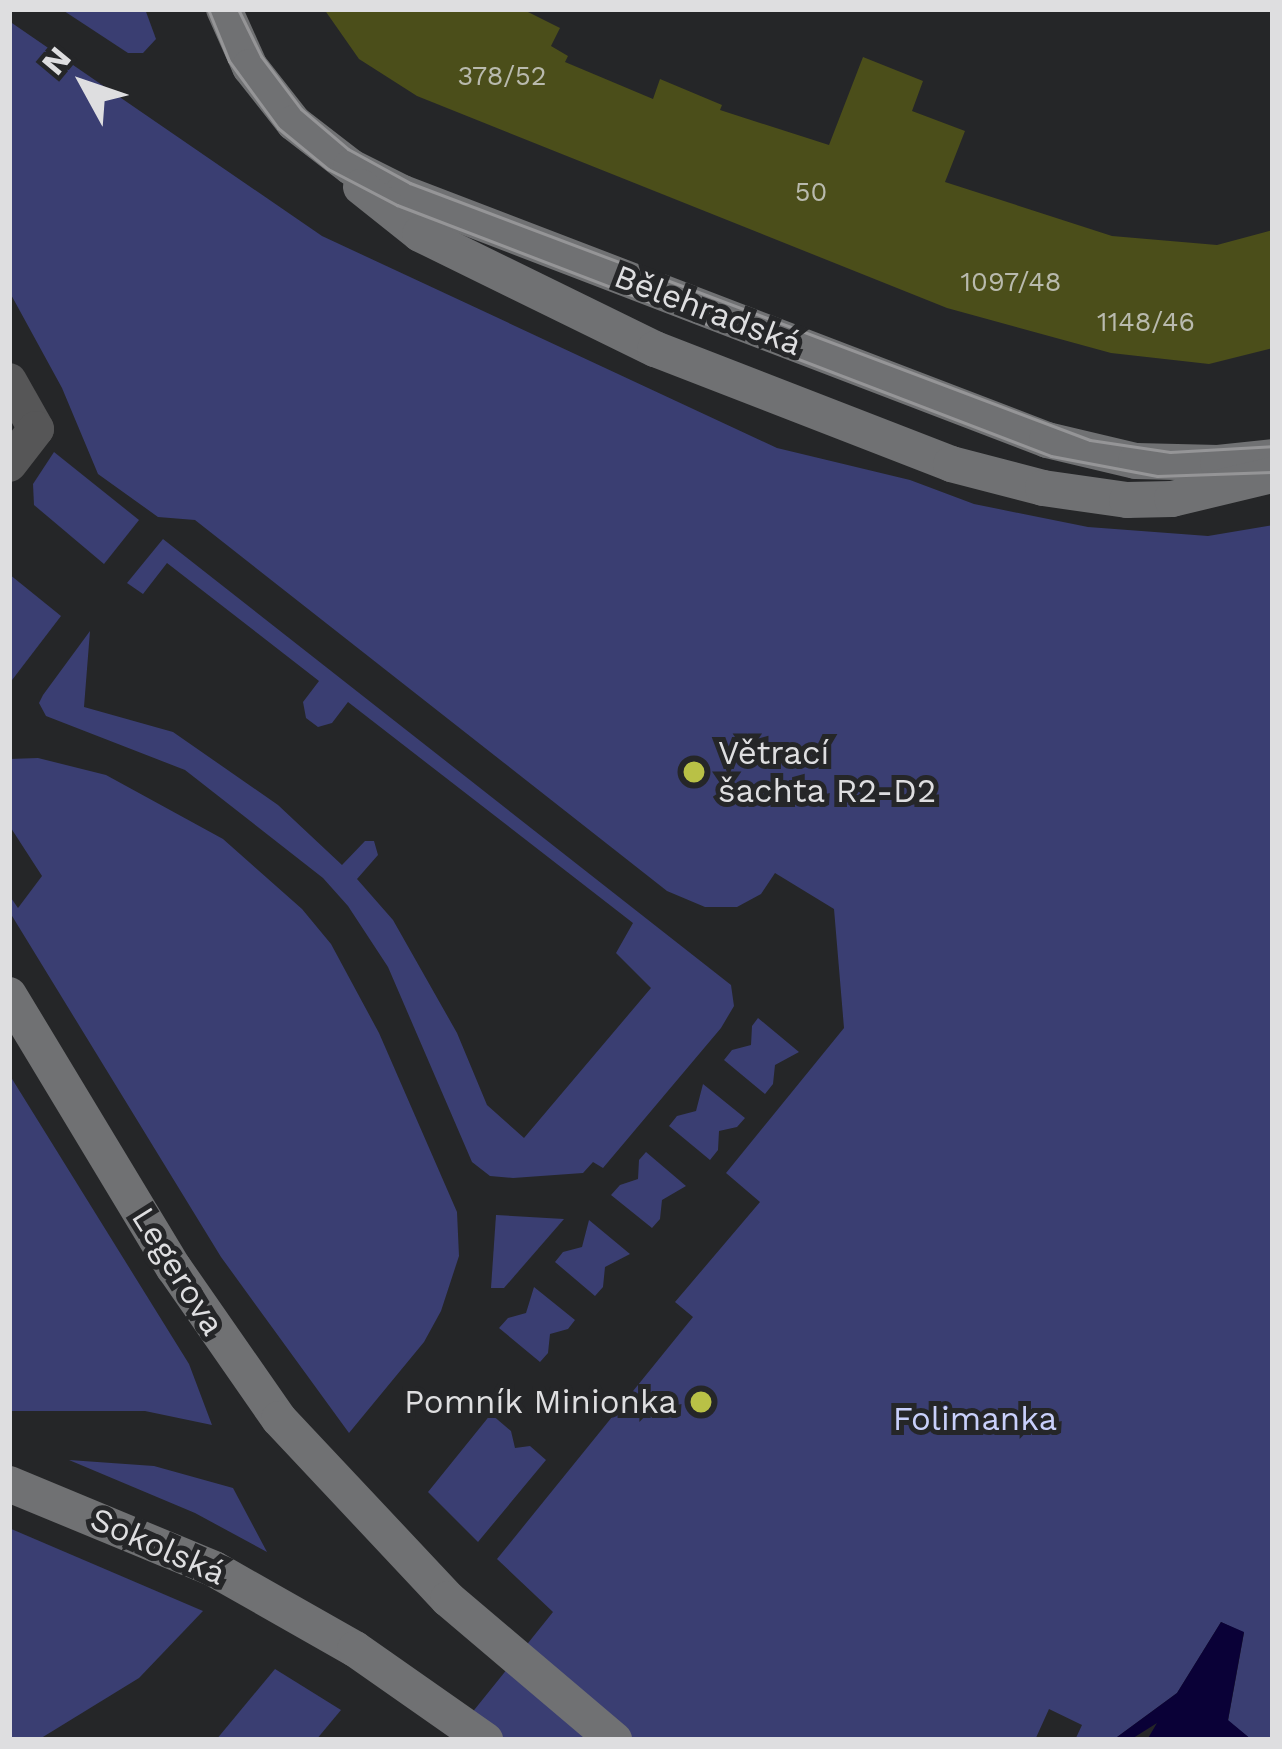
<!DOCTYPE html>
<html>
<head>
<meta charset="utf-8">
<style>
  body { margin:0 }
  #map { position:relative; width:1282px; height:1749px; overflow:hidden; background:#252628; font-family:"Work Sans",sans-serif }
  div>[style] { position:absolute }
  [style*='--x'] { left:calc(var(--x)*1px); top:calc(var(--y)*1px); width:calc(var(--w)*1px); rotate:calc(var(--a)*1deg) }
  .green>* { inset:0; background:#3a3e72 }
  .water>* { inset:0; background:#0a0137 }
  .building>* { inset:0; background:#4b4e1a }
  .street>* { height:36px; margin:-18px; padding:0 18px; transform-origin:18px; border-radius:18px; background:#565657 }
  .secondary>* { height:36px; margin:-18px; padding:0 18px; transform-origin:18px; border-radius:18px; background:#707173 }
  .tram>* { height:3px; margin:-1.5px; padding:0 1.5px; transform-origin:1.5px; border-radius:1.5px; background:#959597 }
  .dots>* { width:33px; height:33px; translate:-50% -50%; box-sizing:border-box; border:6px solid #252628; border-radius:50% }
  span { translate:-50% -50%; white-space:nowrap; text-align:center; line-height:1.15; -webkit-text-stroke:10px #252628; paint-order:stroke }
  .number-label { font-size:27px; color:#b9baae }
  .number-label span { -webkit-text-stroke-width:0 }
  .street-label { font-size:33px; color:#dedee0 }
  .poi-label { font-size:33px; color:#dedee0 }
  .left { translate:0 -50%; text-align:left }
  .right { translate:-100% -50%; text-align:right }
  .park-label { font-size:33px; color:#c9d0fb }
  .frame { position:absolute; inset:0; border:12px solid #dedee0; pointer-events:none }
  .north { position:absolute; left:24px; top:24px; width:120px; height:120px; -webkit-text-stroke:9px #252628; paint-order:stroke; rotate:310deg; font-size:33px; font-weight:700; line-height:48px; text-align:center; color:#dedee0 }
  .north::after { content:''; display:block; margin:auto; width:42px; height:54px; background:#dedee0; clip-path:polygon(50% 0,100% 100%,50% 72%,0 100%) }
</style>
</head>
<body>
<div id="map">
  <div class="green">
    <div style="clip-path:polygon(61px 9px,145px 9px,156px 39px,143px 53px,128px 53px)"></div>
    <div style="clip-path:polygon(9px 21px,322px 236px,777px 448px,910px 480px,974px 504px,1088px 527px,1208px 536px,1273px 525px,1273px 1740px,1252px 1740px,1228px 1721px,1244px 1633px,1221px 1622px,1177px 1693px,1113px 1740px,1075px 1740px,1082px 1725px,1049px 1709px,1035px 1740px,450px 1740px,553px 1612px,497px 1559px,693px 1317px,675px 1302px,760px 1202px,726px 1173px,844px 1028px,834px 909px,775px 873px,761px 894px,737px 907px,705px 907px,667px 891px,195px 520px,158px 517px,98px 474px,62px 388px,9px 291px)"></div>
    <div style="clip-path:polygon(54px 452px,139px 520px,104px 564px,34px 505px,33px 484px)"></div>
    <div style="clip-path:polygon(163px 539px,731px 985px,734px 1006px,721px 1028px,603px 1168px,593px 1162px,583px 1173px,513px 1178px,490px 1176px,472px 1162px,388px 967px,348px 906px,323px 878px,185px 770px,46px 716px,39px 703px,43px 695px,90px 631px,84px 707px,173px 732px,278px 805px,342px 865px,365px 841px,374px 841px,378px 855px,357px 879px,393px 920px,457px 1033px,487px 1105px,524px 1138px,651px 988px,616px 953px,633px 923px,348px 702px,332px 723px,318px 727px,306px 718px,303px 702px,319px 681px,167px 563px,143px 594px,127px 583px)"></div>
    <div style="clip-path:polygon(9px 574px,61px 616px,9px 684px)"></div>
    <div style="clip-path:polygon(38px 758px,106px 775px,223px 839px,302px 909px,331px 944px,379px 1033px,457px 1212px,459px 1256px,441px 1311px,424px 1342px,349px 1433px,221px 1257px,9px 911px,9px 895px,18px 908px,42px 876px,9px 825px,9px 759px)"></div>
    <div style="clip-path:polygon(758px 1018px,799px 1052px,775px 1065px,773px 1084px,765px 1094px,724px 1060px,732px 1050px,751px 1045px,752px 1026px)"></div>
    <div style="clip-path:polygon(9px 1074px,189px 1364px,212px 1425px,145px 1411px,9px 1411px)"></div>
    <div style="clip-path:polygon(703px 1084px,745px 1118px,737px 1127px,719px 1131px,718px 1150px,710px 1160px,669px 1126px,677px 1116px,696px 1111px)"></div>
    <div style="clip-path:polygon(646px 1152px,686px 1186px,662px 1200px,660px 1219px,652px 1228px,611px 1195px,620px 1185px,638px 1179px,639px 1160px)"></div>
    <div style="clip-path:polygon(496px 1215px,564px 1219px,504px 1288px,491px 1288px)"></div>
    <div style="clip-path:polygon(589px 1220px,630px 1254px,605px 1267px,603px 1287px,595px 1296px,555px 1262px,563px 1252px,582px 1247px)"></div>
    <div style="clip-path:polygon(534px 1287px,575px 1320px,568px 1329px,550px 1334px,548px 1353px,540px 1362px,499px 1328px,508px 1318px,526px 1313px)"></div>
    <div style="clip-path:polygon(491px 1414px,511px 1431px,515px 1448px,530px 1446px,546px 1460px,478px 1542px,428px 1492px)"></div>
    <div style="clip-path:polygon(69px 1460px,154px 1466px,233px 1488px,267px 1552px,195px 1513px)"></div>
    <div style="clip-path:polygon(9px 1528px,203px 1611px,139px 1678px,38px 1740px,9px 1740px)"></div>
    <div style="clip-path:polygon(275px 1669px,341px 1710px,316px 1740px,216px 1740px)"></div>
  </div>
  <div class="water">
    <div style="clip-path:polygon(1221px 1622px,1244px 1632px,1228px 1720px,1252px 1740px,1147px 1740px,1157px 1723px,1130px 1740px,1113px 1740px,1177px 1693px)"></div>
  </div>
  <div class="building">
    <div style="clip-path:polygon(324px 9px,522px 9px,560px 28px,551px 46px,568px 56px,565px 62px,653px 99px,660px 79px,722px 105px,720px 110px,829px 145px,863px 57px,923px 81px,912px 111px,965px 131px,945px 182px,1112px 236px,1217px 245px,1273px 230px,1273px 348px,1209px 364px,1111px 353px,947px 308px,417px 96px,359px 59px)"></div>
  </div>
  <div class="street">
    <div style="--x:9;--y:381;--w:55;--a:60.6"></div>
    <div style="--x:36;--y:429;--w:44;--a:127.6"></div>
  </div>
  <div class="secondary">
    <div style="--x:224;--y:9;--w:64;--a:65.9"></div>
    <div style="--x:250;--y:67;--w:71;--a:51.8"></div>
    <div style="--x:294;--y:123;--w:72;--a:37.7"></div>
    <div style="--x:351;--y:167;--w:58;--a:26.6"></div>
    <div style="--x:403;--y:193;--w:690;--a:20.98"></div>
    <div style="--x:1047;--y:440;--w:91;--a:13.3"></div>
    <div style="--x:1136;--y:461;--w:82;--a:1.4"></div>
    <div style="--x:1218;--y:463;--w:55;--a:-6.2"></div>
    <div style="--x:361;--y:187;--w:75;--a:38.5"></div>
    <div style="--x:420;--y:234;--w:262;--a:26.1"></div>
    <div style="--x:655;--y:349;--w:318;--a:21.2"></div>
    <div style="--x:951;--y:464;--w:95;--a:14.6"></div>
    <div style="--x:1043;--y:488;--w:85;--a:8.1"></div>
    <div style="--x:1127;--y:500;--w:45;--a:-1.3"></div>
    <div style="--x:1172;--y:499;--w:103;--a:-13.5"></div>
    <div style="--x:9;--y:995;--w:319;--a:58.9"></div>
    <div style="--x:174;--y:1268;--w:184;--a:55.2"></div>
    <div style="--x:279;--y:1419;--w:247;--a:46.8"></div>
    <div style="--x:448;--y:1599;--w:218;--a:40.3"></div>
    <div style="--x:9;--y:1484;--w:222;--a:22.5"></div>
    <div style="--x:214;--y:1569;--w:162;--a:29.6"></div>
    <div style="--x:355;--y:1649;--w:159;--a:35"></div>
  </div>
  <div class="tram">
    <div style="--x:208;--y:9;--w:56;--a:68"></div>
    <div style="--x:229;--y:61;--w:83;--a:53.8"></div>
    <div style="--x:278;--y:128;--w:65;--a:39.4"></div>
    <div style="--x:328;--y:169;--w:78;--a:27.6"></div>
    <div style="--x:397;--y:205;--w:701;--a:21"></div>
    <div style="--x:1051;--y:456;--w:108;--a:10.7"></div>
    <div style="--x:1157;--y:476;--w:116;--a:-2"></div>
    <div style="--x:238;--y:9;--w:52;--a:63.9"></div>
    <div style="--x:261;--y:56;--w:66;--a:53"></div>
    <div style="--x:301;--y:109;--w:62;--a:40.4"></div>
    <div style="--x:348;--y:149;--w:71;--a:28.7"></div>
    <div style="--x:410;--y:183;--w:727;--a:20.7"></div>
    <div style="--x:1090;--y:440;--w:81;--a:8.5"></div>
    <div style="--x:1170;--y:452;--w:103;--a:-3.3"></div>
  </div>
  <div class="dots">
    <div style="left:694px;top:772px;background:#b9c146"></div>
    <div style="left:701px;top:1402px;background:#b9c146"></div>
  </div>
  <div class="number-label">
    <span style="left:502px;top:77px">378/52</span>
    <span style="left:811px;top:193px">50</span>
    <span style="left:1011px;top:283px">1097/48</span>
    <span style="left:1146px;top:323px">1148/46</span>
  </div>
  <div class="street-label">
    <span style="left:708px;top:310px;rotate:21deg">Bělehradská</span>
    <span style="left:178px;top:1271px;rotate:58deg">Legerova</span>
    <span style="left:158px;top:1546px;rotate:24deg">Sokolská</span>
  </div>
  <div class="poi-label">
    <span class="left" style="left:718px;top:772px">Větrací<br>šachta R2-D2</span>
    <span class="right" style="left:677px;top:1402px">Pomník Minionka</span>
  </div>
  <div class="park-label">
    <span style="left:975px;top:1419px">Folimanka</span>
  </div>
  <div class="frame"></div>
  <div class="north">N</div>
</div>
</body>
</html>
